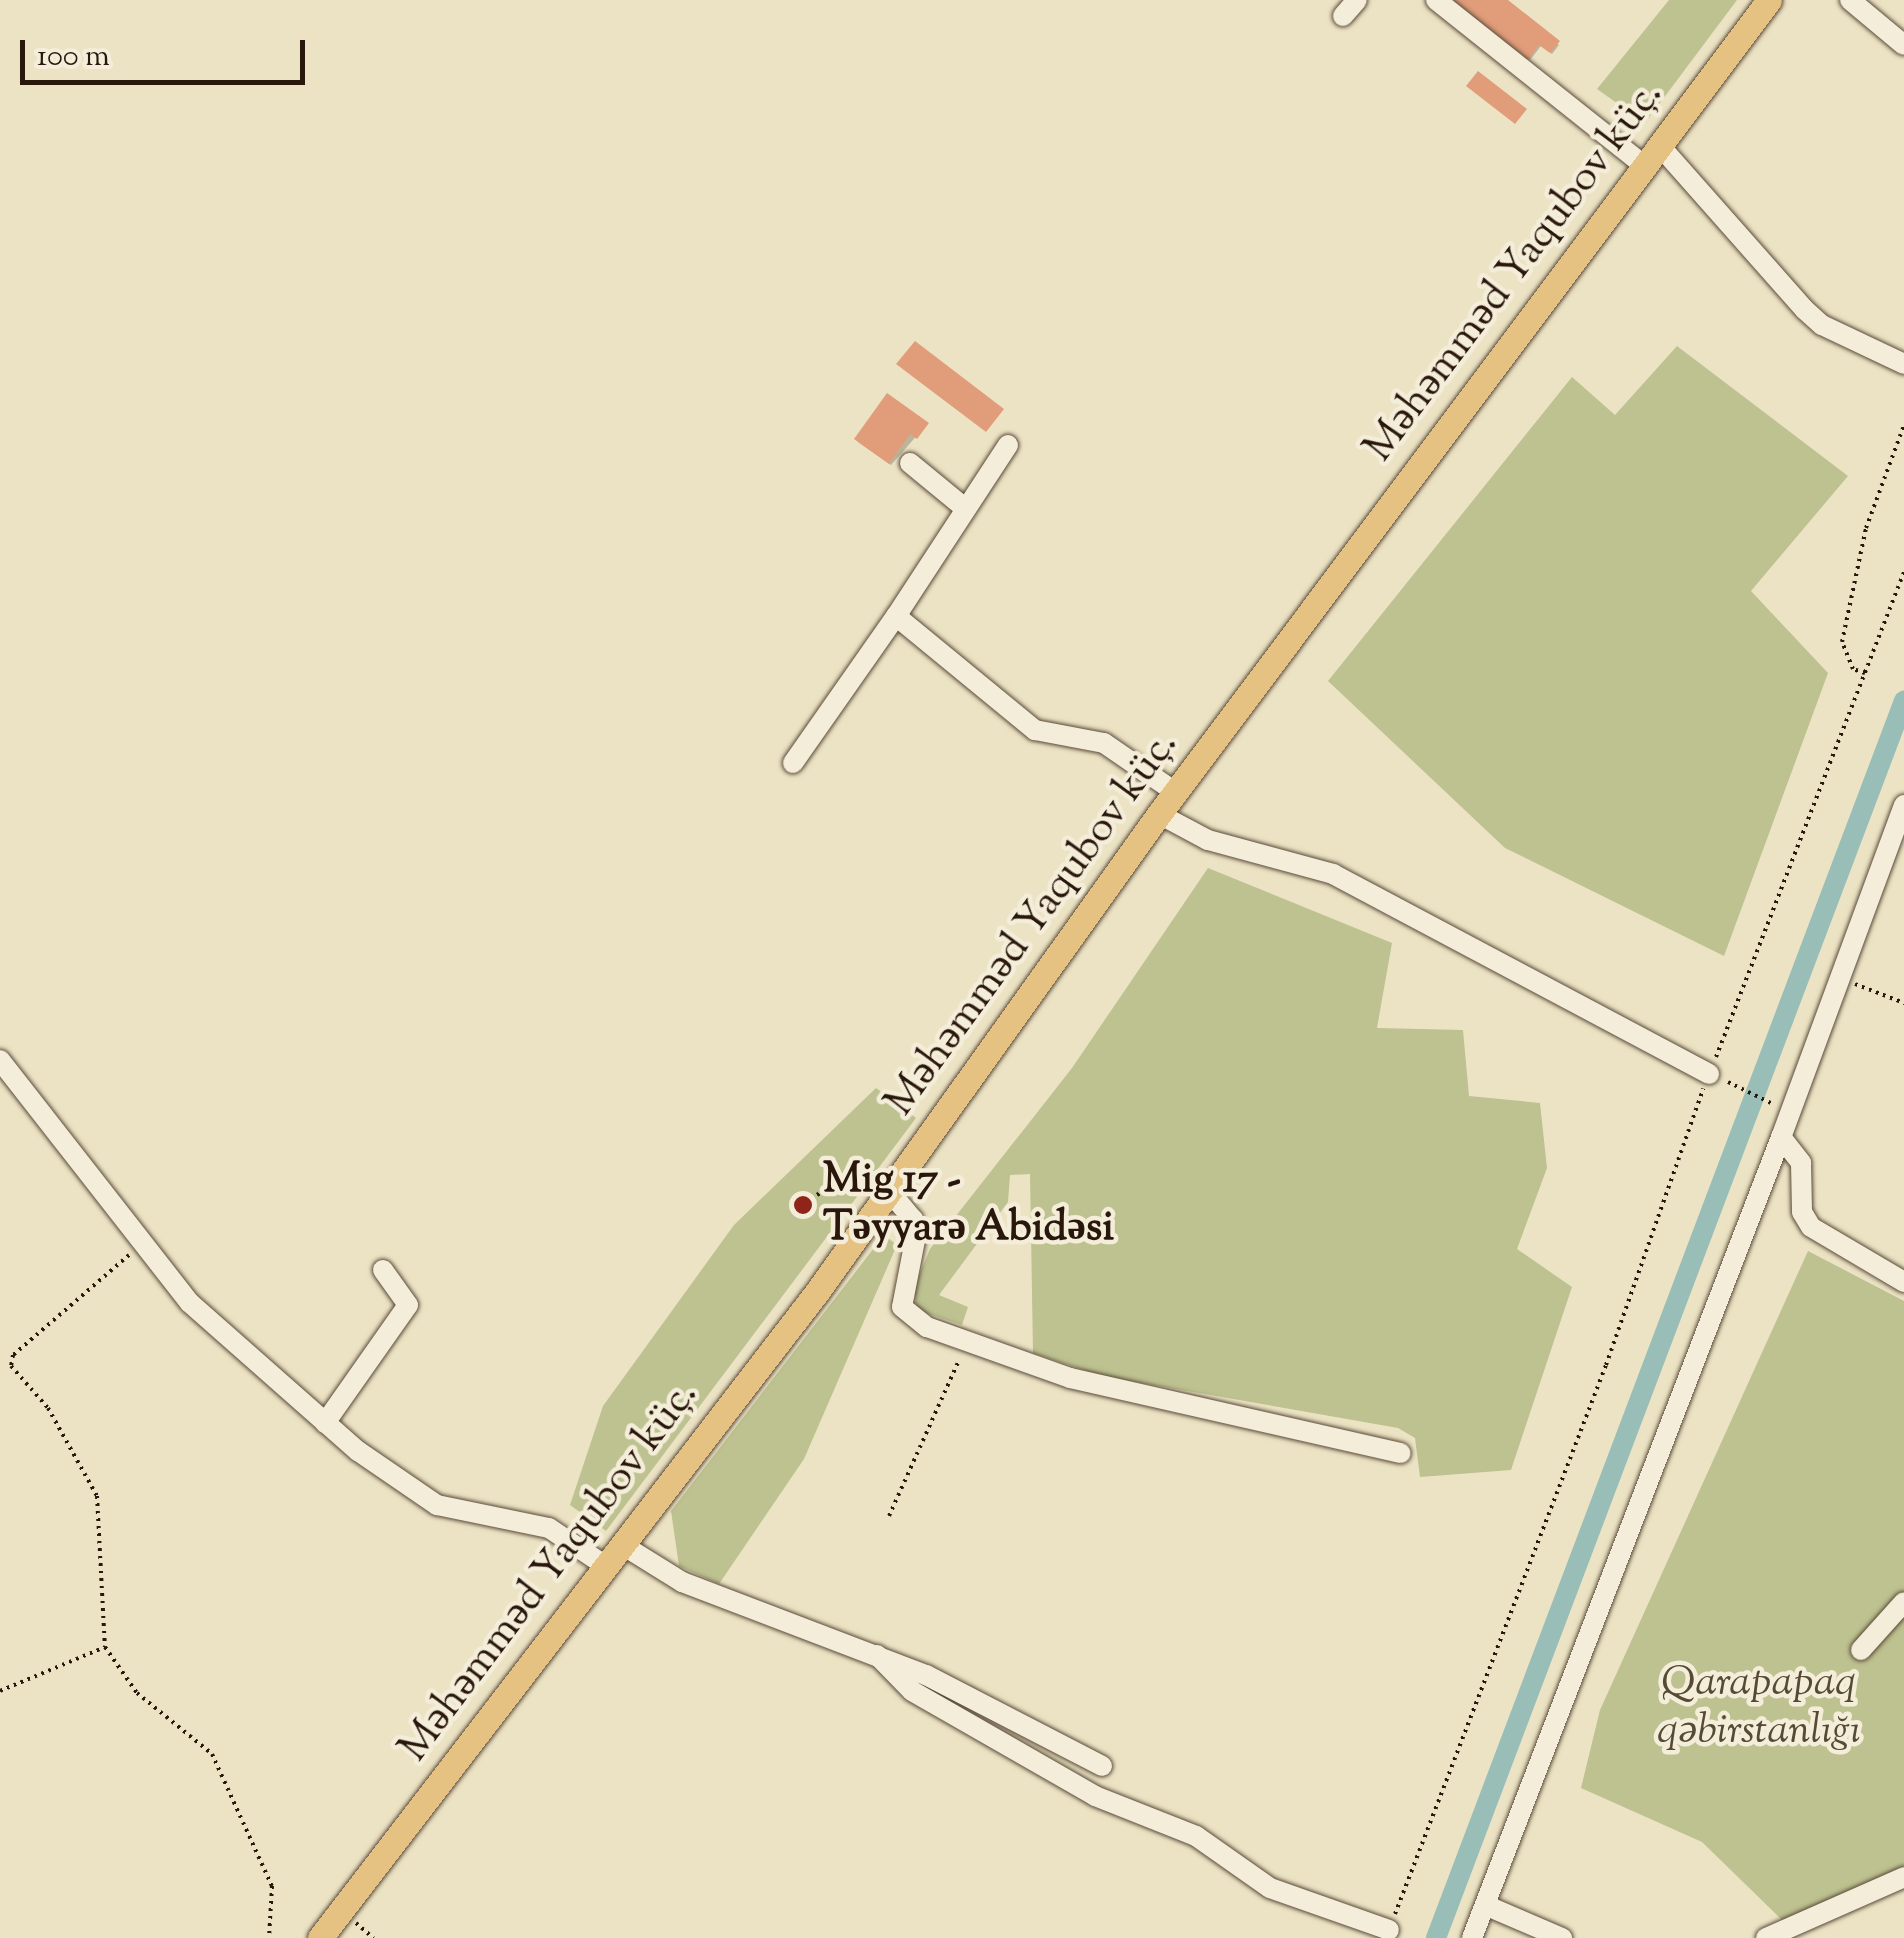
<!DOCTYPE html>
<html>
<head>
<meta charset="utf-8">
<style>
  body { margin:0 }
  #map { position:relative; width:1904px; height:1938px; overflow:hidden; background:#ece3c4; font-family:"Sorts Mill Goudy",serif }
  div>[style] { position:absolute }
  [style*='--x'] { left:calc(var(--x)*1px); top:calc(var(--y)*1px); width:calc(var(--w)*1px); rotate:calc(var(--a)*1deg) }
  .green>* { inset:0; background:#bdc290 }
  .shadow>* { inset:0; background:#0003 }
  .canal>* { height:20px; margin:-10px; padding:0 10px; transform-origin:10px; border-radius:10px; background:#99beb7 }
  .building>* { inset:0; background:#e19c7a }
  .path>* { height:4px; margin-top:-2px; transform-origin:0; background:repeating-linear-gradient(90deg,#29170b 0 2.5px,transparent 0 7.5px) }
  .roads { filter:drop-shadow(0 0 2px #5a4a39) drop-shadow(0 0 2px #5a4a39) }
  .minor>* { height:20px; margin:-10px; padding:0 10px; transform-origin:10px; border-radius:10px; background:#f3edd9 }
  .major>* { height:25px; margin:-12.5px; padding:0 12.5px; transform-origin:12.5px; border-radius:12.5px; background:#e6c282 }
  .dots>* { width:28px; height:28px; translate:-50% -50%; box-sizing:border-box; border:5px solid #f3edd9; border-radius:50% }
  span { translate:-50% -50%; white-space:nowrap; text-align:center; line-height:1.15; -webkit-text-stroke:9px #f3edd9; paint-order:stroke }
  .street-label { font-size:42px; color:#29170b }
  .poi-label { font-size:42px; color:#29170b; font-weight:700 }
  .left { translate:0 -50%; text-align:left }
  .park-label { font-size:42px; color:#554a33; font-style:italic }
  .scale { position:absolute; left:20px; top:40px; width:285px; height:45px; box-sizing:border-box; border:5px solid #29170b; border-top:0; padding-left:12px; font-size:30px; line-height:35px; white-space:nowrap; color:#29170b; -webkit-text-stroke:8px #f3edd9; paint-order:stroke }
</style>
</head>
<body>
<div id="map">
  <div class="green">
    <div style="clip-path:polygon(1669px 0,1737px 0,1645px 123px,1597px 89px)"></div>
    <div style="clip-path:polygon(1677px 346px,1848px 476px,1751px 591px,1828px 673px,1724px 956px,1505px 848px,1328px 681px,1572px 377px,1615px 415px)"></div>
    <div style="clip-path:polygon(1208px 868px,1392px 943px,1377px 1028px,1463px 1030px,1469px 1096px,1540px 1103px,1547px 1168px,1517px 1249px,1572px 1287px,1511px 1470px,1420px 1477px,1415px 1438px,1398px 1428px,1102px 1376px,1033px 1353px,1030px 1174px,1010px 1175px,1008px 1202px,939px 1295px,968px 1307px,962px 1325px,917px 1310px,914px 1287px,930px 1249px,1072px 1068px)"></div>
    <div style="clip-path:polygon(876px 1088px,916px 1118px,606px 1531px,570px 1505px,603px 1406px,734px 1225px)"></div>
    <div style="clip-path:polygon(884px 1235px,897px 1245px,804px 1459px,719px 1584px,679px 1566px,671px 1511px)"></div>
    <div style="clip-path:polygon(1808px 1251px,1904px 1301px,1904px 1868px,1784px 1922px,1702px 1842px,1581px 1788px,1600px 1710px)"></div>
  </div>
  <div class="shadow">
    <div style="clip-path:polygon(1454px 0,1504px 0,1559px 45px,1552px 54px,1541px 46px,1530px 60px)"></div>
    <div style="clip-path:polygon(927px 424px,891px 465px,858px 442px)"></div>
  </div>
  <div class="canal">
    <div style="--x:1436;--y:1938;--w:1323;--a:-69.28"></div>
  </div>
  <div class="building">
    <div style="clip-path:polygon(1453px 0,1508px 0,1560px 41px,1550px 53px,1539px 45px,1528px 60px)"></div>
    <div style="clip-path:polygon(1478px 71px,1527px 109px,1515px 124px,1466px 86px)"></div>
    <div style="clip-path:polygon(915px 341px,1004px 409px,986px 432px,896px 364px)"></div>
    <div style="clip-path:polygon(887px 393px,929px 423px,917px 439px,910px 434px,889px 464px,854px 439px)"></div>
  </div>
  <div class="path">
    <div style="--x:1865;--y:673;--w:13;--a:-162"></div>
    <div style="--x:1853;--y:669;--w:29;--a:-112"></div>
    <div style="--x:1842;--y:642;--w:116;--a:-78.1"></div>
    <div style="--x:1866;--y:528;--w:110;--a:-69.7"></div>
    <div style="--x:1855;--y:984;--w:53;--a:21.2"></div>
    <div style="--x:1716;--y:1057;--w:520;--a:-68.81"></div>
    <div style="--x:1728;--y:1082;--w:50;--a:26.1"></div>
    <div style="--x:817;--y:1195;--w:40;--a:-34.9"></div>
    <div style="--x:850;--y:1172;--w:23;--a:18"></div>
    <div style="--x:129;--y:1255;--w:153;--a:139.2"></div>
    <div style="--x:13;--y:1355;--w:11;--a:100"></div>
    <div style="--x:11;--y:1366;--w:56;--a:48.6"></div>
    <div style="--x:48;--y:1408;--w:101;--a:60.9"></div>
    <div style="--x:97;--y:1496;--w:151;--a:87"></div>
    <div style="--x:105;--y:1647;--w:56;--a:55.2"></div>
    <div style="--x:137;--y:1693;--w:97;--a:39.1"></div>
    <div style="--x:212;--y:1754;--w:145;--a:65.6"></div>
    <div style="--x:272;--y:1886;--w:52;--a:93.3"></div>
    <div style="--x:889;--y:1516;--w:171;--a:-65.8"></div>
    <div style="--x:0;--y:1691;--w:114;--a:-22.7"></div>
    <div style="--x:1395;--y:1914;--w:588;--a:-68.98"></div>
    <div style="--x:1606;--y:1365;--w:293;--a:-70.6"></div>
    <div style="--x:356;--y:1923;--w:23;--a:41"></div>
  </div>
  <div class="roads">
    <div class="minor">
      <div style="--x:1436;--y:0;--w:267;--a:38.5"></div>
      <div style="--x:1850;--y:0;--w:70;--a:39.8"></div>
      <div style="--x:1343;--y:16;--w:21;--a:-49"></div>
      <div style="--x:1660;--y:146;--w:217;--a:48.5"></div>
      <div style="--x:1804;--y:309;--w:24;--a:42"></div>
      <div style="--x:1822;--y:325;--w:91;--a:25.4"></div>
      <div style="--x:1008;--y:445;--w:204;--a:123.2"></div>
      <div style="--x:896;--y:616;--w:180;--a:39.4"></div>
      <div style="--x:1035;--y:730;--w:70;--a:10.7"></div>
      <div style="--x:1104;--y:743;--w:86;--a:34.6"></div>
      <div style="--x:910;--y:463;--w:72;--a:39.4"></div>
      <div style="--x:793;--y:763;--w:179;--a:-55"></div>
      <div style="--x:1904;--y:805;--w:354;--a:110.3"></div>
      <div style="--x:1781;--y:1137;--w:33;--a:52"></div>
      <div style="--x:1801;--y:1163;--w:49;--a:88.8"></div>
      <div style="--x:1802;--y:1212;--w:17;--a:59"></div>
      <div style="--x:1811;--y:1227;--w:108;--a:30.6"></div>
      <div style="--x:1159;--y:814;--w:55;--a:28"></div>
      <div style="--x:1208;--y:840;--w:130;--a:15.2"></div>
      <div style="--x:1333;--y:874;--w:426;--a:28"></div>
      <div style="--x:0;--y:1060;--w:308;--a:52"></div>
      <div style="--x:190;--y:1303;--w:224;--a:41.4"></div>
      <div style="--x:358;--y:1451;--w:96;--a:34.4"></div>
      <div style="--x:437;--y:1505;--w:114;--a:11.6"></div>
      <div style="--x:549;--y:1528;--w:66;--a:33.9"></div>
      <div style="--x:890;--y:1192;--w:35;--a:50"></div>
      <div style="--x:913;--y:1219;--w:16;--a:79"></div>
      <div style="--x:916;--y:1235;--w:73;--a:101"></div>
      <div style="--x:902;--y:1307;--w:32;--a:39"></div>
      <div style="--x:927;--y:1327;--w:152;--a:19.6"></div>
      <div style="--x:1070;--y:1378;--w:339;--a:12.8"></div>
      <div style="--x:325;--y:1423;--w:144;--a:-54.9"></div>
      <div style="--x:408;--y:1305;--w:43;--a:-125.5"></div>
      <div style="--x:621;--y:1544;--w:72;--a:31.9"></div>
      <div style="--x:682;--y:1582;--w:261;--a:20.9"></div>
      <div style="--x:926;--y:1675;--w:198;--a:27.3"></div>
      <div style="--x:1861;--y:1650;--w:64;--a:-48.1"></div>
      <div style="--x:877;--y:1655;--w:50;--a:45.8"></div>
      <div style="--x:912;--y:1691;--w:211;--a:29.8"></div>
      <div style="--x:1095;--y:1796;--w:109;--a:21.6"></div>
      <div style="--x:1196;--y:1836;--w:90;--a:35.1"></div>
      <div style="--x:1270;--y:1888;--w:126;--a:19.4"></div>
      <div style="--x:1485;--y:1905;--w:84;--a:23.2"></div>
      <div style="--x:1472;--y:1938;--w:859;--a:-68.9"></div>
      <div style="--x:1766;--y:1938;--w:151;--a:-23.8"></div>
    </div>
    <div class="major">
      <div style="--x:320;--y:1938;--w:815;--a:-52.43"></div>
      <div style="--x:817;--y:1292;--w:588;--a:-54.42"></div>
      <div style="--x:1159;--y:814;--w:1017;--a:-53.15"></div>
    </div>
  </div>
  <div class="dots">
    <div style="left:803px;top:1205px;background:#8f2418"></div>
  </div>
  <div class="street-label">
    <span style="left:1515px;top:272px;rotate:-53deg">Məhəmməd Yaqubov küç.</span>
    <span style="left:1033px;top:924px;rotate:-54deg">Məhəmməd Yaqubov küç.</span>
    <span style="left:550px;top:1572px;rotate:-53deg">Məhəmməd Yaqubov küç.</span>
  </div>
  <div class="poi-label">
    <span class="left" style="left:823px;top:1205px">Mig 17 -<br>Təyyarə Abidəsi</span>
  </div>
  <div class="park-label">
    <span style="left:1759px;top:1708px">Qarapapaq<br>qəbirstanlığı</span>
  </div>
  <div class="scale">100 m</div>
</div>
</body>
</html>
